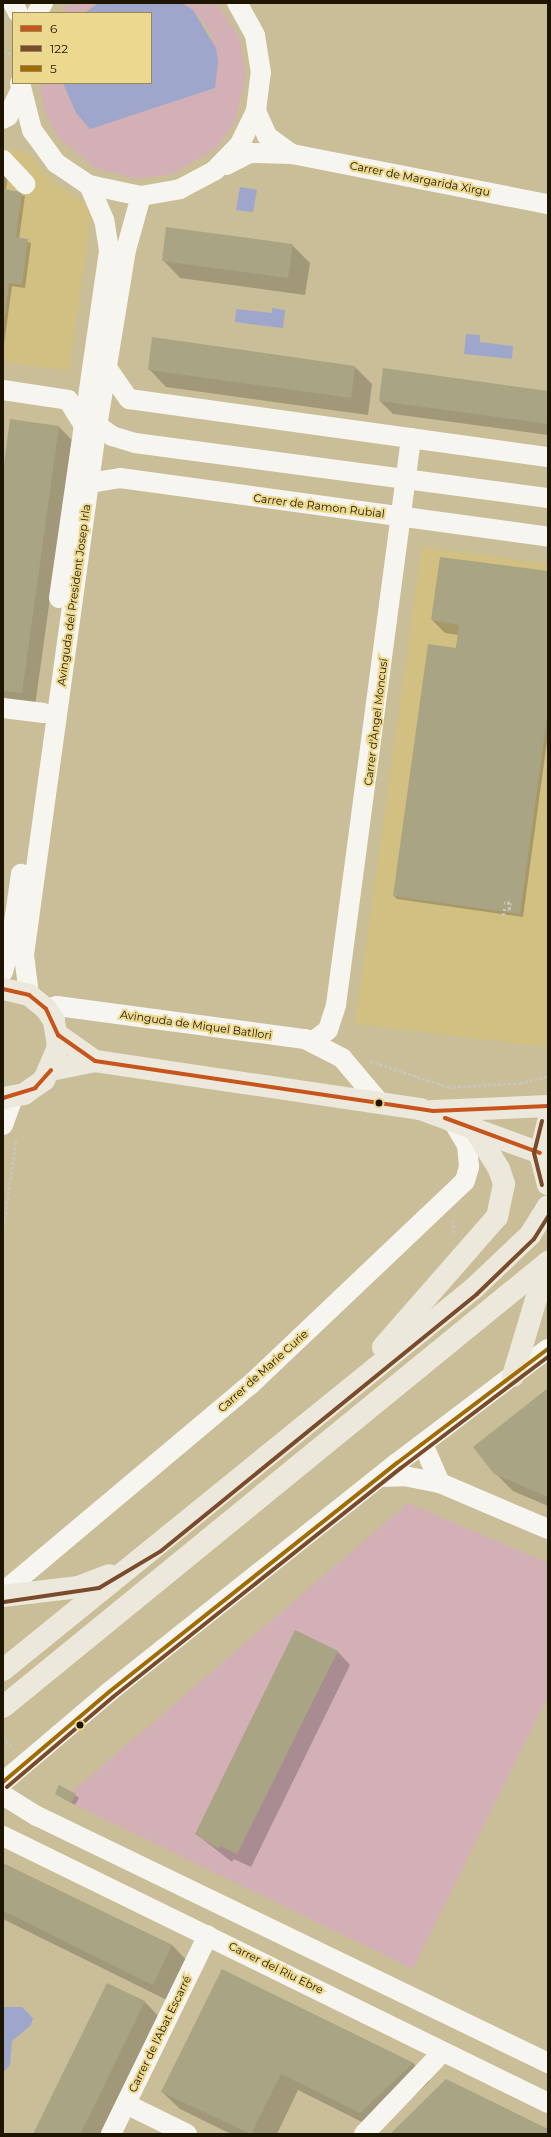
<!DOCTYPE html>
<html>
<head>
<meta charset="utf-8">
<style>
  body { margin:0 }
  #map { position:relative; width:551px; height:2137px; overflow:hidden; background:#c9be97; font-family:Montserrat,sans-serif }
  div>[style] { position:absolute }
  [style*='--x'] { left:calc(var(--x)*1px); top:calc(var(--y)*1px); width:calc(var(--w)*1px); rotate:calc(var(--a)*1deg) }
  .built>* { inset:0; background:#d1c081 }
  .green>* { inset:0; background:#d3afb6 }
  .water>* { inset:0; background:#9ea6cc }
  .shadow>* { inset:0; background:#0003 }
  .building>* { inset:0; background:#a9a584 }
  .path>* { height:2.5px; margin-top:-1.25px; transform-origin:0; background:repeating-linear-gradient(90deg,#c9c5b9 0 3px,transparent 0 5px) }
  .minor>* { height:20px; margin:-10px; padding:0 10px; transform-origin:10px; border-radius:10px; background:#f7f5ef }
  .major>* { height:22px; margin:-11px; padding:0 11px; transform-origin:11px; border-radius:11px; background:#ece8dc }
  .bus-1>* { height:4px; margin:-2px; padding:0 2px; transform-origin:2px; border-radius:2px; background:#c7551b }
  .bus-2>* { height:4px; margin:-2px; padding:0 2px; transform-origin:2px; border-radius:2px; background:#7a4b2a }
  .bus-3>* { height:4px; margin:-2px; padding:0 2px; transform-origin:2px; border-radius:2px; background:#a06c00 }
  .dots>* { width:11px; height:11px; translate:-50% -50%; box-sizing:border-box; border:2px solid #ecd88e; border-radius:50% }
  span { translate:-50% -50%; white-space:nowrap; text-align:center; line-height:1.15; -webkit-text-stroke:4px #ecd88e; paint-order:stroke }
  .street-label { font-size:11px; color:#1d1500 }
  .frame { position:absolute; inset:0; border:4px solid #1d1500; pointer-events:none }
  .legend { position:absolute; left:12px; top:12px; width:140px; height:72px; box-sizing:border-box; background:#ecd88e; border:1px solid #998a55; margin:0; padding:5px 7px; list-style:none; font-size:12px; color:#1d1500 }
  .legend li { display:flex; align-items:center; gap:8px; height:20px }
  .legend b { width:20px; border:1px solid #998a55 }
</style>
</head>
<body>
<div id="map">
  <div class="built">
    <div style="clip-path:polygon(3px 148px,29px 154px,54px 183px,85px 203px,91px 215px,69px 371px,3px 362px)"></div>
    <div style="clip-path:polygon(422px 547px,548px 564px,548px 1047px,355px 1024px)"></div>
  </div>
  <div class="green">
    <div style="clip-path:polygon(69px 3px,98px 3px,85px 13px,60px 13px)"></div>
    <div style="clip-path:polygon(182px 3px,216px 3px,239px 37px,246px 76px,235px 122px,216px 148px,173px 174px,136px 179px,94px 167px,59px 138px,46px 115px,39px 83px,63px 83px,76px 113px,90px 128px,215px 88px,212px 36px,202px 20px)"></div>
    <div style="clip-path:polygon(408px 1503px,548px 1563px,548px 1696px,413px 1969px,71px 1803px,76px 1794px,72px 1792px)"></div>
  </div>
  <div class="water">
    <div style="clip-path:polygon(98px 3px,182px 3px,193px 10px,216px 48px,218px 62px,215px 88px,90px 129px,76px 113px,63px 83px,151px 83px,151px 13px,85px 13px)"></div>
    <div style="clip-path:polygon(240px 187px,257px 190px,253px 212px,236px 210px)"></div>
    <div style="clip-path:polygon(272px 308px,285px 310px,283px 328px,235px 322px,236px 309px,272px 313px)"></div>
    <div style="clip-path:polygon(466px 334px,480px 335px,480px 342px,513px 346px,512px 359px,464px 354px)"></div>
    <div style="clip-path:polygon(3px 2007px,22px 2007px,33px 2018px,31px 2025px,12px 2041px,10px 2065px,3px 2072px)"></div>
  </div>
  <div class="shadow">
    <div style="clip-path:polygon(3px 171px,8px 175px,6px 191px,25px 196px,19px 239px,31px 243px,25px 288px,12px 286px,3px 352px)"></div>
    <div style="clip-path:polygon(292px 245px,310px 263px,305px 295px,180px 278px,163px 260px)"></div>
    <div style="clip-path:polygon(355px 367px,372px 384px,368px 415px,166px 387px,149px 369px)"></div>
    <div style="clip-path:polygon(548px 392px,548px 435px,393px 414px,380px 401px)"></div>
    <div style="clip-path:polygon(11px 420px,59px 427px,72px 440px,35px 706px,3px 701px,3px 479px)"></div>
    <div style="clip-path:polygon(548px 572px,548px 734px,523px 917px,397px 899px,394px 896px,459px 635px,445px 633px,432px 620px)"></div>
    <div style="clip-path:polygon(548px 1391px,548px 1506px,513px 1491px,495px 1473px)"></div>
    <div style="clip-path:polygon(337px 1651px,350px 1665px,251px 1867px,234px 1859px,232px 1862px,196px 1834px)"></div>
    <div style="clip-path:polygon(56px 1794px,75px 1795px,79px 1798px,75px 1805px)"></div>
    <div style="clip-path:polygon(3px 1864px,172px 1945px,189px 1963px,171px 2002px,3px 1919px)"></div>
    <div style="clip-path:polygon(222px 1970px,413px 2063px,430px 2081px,378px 2130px,298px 2090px,277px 2134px,231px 2134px,180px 2109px,162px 2092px)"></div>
    <div style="clip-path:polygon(107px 1985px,145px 2002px,162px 2020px,106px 2134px,34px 2134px)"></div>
  </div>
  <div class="building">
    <div style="clip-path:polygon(3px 189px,22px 192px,16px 237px,28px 239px,22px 285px,9px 283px,4px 322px)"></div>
    <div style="clip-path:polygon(166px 227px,293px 244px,288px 278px,162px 261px)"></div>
    <div style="clip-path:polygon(152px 337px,355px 366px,351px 398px,148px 370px)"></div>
    <div style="clip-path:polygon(383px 368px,548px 391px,548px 424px,379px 401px)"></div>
    <div style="clip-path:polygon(10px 419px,59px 426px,22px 693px,3px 691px,3px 472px)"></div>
    <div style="clip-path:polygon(440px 557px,548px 571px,548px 710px,520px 914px,393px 896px,428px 644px,456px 648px,459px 625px,431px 620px)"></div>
    <div style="clip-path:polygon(548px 1388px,548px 1497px,494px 1474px,473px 1447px)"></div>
    <div style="clip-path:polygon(295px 1630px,338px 1651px,237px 1854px,220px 1846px,219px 1849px,195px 1834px)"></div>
    <div style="clip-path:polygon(59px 1785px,76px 1794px,71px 1803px,55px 1794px)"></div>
    <div style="clip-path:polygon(3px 1863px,172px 1945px,153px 1985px,3px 1911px)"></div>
    <div style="clip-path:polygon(222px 1969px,379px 2046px,413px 2063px,360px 2113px,281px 2074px,251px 2134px,161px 2092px)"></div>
    <div style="clip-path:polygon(107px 1983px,145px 2001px,104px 2086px,80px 2134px,33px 2134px)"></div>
    <div style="clip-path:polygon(446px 2079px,548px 2129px,548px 2134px,390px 2134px)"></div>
  </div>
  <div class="path">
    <div style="--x:3;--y:51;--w:11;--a:22"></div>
    <div style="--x:503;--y:910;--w:6;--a:0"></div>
    <div style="--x:509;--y:910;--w:7;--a:-82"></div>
    <div style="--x:510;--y:903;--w:6;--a:180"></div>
    <div style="--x:503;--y:916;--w:4;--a:-90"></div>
    <div style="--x:370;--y:1061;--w:82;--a:18.4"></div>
    <div style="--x:448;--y:1087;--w:72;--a:-3.2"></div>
    <div style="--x:520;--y:1083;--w:29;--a:-14"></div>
    <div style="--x:453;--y:1220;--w:15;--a:86"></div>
    <div style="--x:3;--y:1229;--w:91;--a:-81.8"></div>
    <div style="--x:3;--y:1737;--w:16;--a:50"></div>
  </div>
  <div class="minor">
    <div style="--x:13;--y:3;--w:11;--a:63"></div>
    <div style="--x:37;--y:13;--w:12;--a:-59"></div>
    <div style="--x:20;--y:83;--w:49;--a:75.7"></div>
    <div style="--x:32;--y:130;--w:41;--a:54"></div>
    <div style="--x:56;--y:163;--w:40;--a:34"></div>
    <div style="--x:89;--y:185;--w:53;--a:11.9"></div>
    <div style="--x:141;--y:196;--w:40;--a:-10"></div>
    <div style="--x:180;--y:189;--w:40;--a:-28"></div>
    <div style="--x:215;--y:170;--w:36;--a:-46"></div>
    <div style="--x:240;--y:144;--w:37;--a:-64"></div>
    <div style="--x:256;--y:111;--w:38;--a:-83"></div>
    <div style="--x:261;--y:73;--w:38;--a:-99"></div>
    <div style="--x:255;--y:35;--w:37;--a:-119"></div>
    <div style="--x:256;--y:111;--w:27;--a:66"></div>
    <div style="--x:267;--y:136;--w:31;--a:36"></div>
    <div style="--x:3;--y:119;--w:6;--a:-31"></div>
    <div style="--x:8;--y:116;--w:28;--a:-64"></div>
    <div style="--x:3;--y:160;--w:33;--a:47"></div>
    <div style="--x:226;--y:165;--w:27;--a:-27"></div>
    <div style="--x:250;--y:153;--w:42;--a:1.4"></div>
    <div style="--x:292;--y:154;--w:261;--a:11.1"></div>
    <div style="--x:107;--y:368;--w:38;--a:55"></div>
    <div style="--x:129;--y:399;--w:423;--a:7.9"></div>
    <div style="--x:3;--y:390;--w:66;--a:8.7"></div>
    <div style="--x:68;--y:400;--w:28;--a:58"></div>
    <div style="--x:97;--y:425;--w:19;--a:36"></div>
    <div style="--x:112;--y:436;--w:24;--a:17"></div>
    <div style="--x:135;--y:443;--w:417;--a:7.6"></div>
    <div style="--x:89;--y:483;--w:31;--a:-9"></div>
    <div style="--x:120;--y:478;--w:432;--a:7.8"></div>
    <div style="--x:59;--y:598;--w:352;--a:-81.8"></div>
    <div style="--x:109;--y:250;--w:30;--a:-99"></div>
    <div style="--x:104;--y:220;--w:38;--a:-113"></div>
    <div style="--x:3;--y:708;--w:41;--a:7"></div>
    <div style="--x:3;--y:972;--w:30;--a:-75"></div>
    <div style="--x:11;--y:943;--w:70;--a:-81.8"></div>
    <div style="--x:29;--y:995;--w:40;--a:-97.1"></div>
    <div style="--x:24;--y:955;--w:521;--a:-82.17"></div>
    <div style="--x:95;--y:439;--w:192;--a:-80.7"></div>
    <div style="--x:126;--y:250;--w:56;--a:-74.5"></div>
    <div style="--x:46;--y:1009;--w:11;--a:-15"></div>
    <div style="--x:57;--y:1006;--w:250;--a:7.6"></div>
    <div style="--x:305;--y:1039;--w:42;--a:27.2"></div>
    <div style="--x:342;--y:1058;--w:59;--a:49.8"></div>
    <div style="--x:312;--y:1042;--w:20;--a:-37"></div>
    <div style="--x:328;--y:1030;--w:26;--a:-72"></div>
    <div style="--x:336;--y:1005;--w:572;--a:-82.46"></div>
    <div style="--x:3;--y:1125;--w:29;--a:-70"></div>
    <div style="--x:423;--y:1444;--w:43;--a:66.4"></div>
    <div style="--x:380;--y:1477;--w:24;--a:-2"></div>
    <div style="--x:404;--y:1476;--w:37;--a:11"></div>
    <div style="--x:440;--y:1483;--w:117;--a:23.1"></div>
    <div style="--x:3;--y:1592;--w:322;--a:-40"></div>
    <div style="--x:250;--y:1385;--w:296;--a:-43.5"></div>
    <div style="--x:465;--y:1181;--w:15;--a:-74"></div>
    <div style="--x:469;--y:1167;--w:22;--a:-95"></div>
    <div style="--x:467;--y:1145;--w:26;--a:-121"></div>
    <div style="--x:3;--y:1782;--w:139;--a:-40.3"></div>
    <div style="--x:109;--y:1692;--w:368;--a:-38.5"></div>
    <div style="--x:397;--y:1463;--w:189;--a:-37.1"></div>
    <div style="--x:3;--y:1795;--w:40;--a:32"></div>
    <div style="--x:37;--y:1816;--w:568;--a:25.8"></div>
    <div style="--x:3;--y:1836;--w:607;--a:26.1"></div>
    <div style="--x:126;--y:2104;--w:68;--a:26.2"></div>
    <div style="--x:111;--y:2134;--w:221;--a:-64"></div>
    <div style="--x:364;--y:2134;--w:104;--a:-46.2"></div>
  </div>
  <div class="major">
    <div style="--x:3;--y:989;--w:27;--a:13"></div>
    <div style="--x:29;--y:995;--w:22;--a:39"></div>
    <div style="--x:46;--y:1009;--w:14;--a:56"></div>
    <div style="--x:54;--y:1021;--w:26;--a:81"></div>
    <div style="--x:58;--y:1047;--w:36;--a:113"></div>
    <div style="--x:44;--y:1080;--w:24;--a:145"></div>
    <div style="--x:24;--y:1094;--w:21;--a:169"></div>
    <div style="--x:58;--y:1035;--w:45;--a:35.1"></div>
    <div style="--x:51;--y:1070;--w:45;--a:-11.6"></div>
    <div style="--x:95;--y:1061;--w:329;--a:8.4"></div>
    <div style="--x:420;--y:1109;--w:128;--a:20.1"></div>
    <div style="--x:433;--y:1111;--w:115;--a:-2.5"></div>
    <div style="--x:548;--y:1122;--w:32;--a:104"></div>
    <div style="--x:540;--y:1153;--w:32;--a:76"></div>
    <div style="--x:383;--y:1347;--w:173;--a:-48.8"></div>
    <div style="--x:497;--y:1217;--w:34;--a:-78"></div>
    <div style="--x:504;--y:1184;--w:16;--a:-108"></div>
    <div style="--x:499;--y:1169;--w:48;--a:-121.4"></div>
    <div style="--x:513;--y:1376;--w:118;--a:-73.3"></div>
    <div style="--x:3;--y:1596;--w:76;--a:-6.8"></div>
    <div style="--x:78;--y:1587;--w:33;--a:-21"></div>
    <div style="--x:3;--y:1670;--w:605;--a:-39.03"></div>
    <div style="--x:473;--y:1289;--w:79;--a:-43.5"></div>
    <div style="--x:530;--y:1235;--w:34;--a:-58"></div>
    <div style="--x:3;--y:1707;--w:704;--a:-39.23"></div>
  </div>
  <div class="bus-1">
    <div style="--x:3;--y:989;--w:27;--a:13"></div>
    <div style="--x:29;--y:995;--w:22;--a:39"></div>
    <div style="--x:46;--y:1009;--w:29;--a:65"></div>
    <div style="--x:58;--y:1035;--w:45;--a:35.1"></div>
    <div style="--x:95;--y:1061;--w:342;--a:8.4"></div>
    <div style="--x:433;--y:1111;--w:115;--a:-2.5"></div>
    <div style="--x:3;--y:1098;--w:34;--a:-17"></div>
    <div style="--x:35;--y:1088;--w:24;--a:-48"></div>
    <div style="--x:445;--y:1118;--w:101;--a:20.2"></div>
  </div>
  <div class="bus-2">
    <div style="--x:542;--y:1121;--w:33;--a:104"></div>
    <div style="--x:534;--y:1153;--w:33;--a:76"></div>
    <div style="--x:4;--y:1602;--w:96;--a:-8.4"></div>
    <div style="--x:99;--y:1588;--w:72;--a:-30.8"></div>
    <div style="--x:161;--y:1551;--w:407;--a:-39.1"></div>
    <div style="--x:477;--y:1294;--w:79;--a:-44"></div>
    <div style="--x:534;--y:1239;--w:26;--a:-58"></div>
    <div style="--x:7;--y:1787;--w:139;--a:-40.3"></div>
    <div style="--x:113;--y:1697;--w:368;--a:-38.5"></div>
    <div style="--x:401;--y:1468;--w:184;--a:-37.1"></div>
  </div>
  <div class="bus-3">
    <div style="--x:3;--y:1782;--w:139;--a:-40.3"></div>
    <div style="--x:109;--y:1692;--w:368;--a:-38.5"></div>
    <div style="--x:397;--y:1463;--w:189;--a:-37.1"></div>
  </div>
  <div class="dots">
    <div style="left:379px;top:1103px;background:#1d1500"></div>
    <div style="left:80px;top:1725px;background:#1d1500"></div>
  </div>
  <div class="street-label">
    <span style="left:420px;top:179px;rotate:11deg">Carrer de Margarida Xirgu</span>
    <span style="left:319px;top:506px;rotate:7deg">Carrer de Ramon Rubial</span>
    <span style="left:74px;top:595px;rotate:-82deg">Avinguda del President Josep Irla</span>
    <span style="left:376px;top:722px;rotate:-83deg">Carrer d'Àngel Moncusí</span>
    <span style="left:196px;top:1025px;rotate:8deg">Avinguda de Miquel Batllori</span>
    <span style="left:263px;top:1371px;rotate:-42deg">Carrer de Marie Curie</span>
    <span style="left:276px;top:1968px;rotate:26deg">Carrer del Riu Ebre</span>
    <span style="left:160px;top:2034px;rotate:-64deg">Carrer de l'Abat Escarré</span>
  </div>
  <div class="frame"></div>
  <ul class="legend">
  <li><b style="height:5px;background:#c7551b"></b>6</li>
  <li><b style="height:5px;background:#7a4b2a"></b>122</li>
  <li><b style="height:5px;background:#a06c00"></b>5</li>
  </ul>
</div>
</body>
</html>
